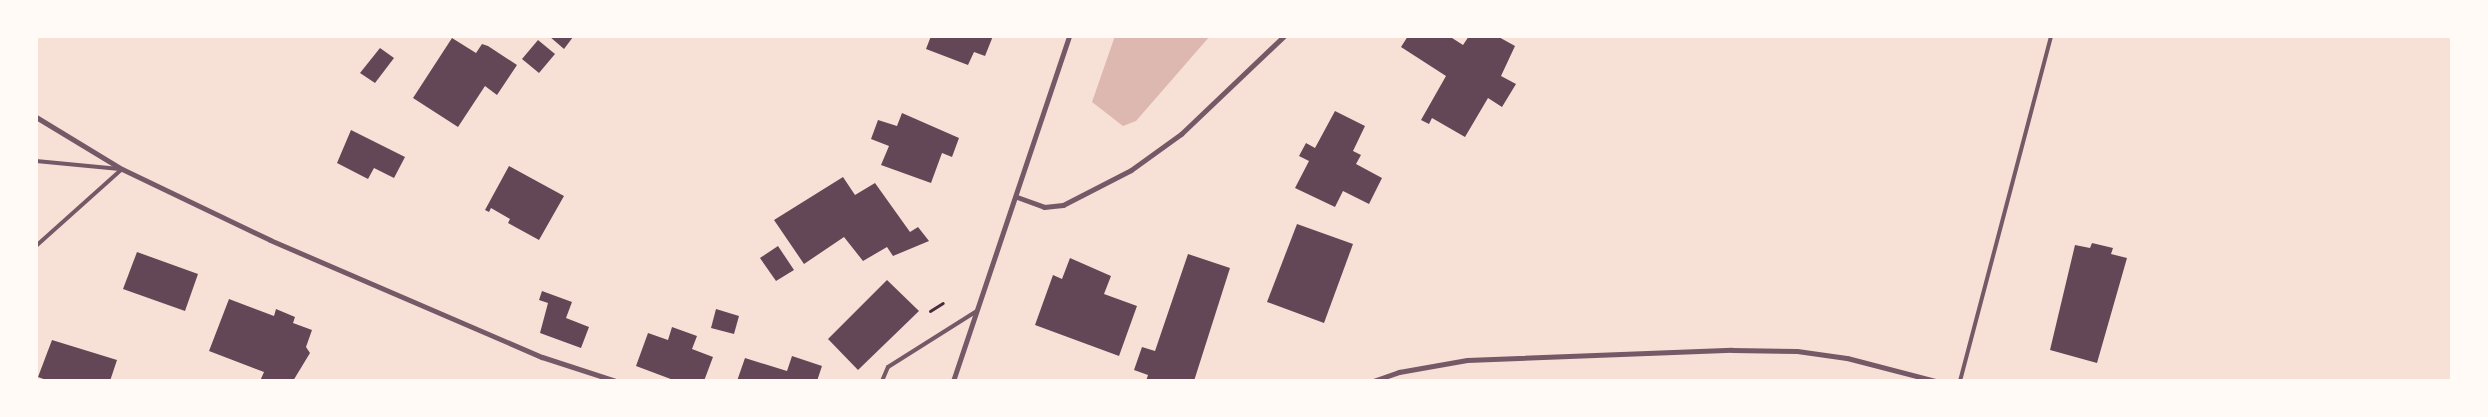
<!DOCTYPE html>
<html>
<head>
<meta charset="utf-8">
<style>
  body { margin:0 }
  #map { position:relative; width:2488px; height:417px; overflow:hidden; background:#f7e1d7; font-family:"Sofia Sans Condensed",sans-serif }
  div>[style] { position:absolute }
  [style*='--x'] { left:calc(var(--x)*1px); top:calc(var(--y)*1px); width:calc(var(--w)*1px); rotate:calc(var(--a)*1deg) }
  .water>* { inset:0; background:#dcb8b0 }
  .building>* { inset:0; background:#644757 }
  .path>* { height:3px; margin:-1.5px; padding:0 1.5px; transform-origin:1.5px; border-radius:1.5px; background:#4a2c40 }
  .service>* { height:4px; margin:-2px; padding:0 2px; transform-origin:2px; border-radius:2px; background:#755966 }
  .minor>* { height:5px; margin:-2.5px; padding:0 2.5px; transform-origin:2.5px; border-radius:2.5px; background:#755966 }
  span { translate:-50% -50%; white-space:nowrap; text-align:center; line-height:1.15; -webkit-text-stroke:4px #fffaf5; paint-order:stroke }
  .frame { position:absolute; inset:0; border:38px solid #fffaf5; pointer-events:none }
</style>
</head>
<body>
<div id="map">
  <div class="water">
    <div style="clip-path:polygon(1115px 36px,1210px 36px,1136px 121px,1123px 126px,1092px 102px)"></div>
  </div>
  <div class="building">
    <div style="clip-path:polygon(549px 36px,572px 36px,573px 37px,564px 49px)"></div>
    <div style="clip-path:polygon(931px 36px,993px 36px,985px 56px,974px 52px,968px 65px,926px 49px)"></div>
    <div style="clip-path:polygon(1408px 36px,1449px 36px,1463px 45px,1469px 36px,1497px 36px,1515px 46px,1501px 76px,1516px 84px,1502px 107px,1488px 98px,1465px 137px,1432px 118px,1429px 124px,1421px 120px,1446px 76px,1401px 47px)"></div>
    <div style="clip-path:polygon(452px 38px,476px 53px,482px 44px,488px 46px,517px 65px,497px 95px,485px 86px,458px 127px,413px 98px)"></div>
    <div style="clip-path:polygon(538px 40px,555px 54px,539px 73px,522px 59px)"></div>
    <div style="clip-path:polygon(380px 48px,394px 58px,375px 83px,360px 73px)"></div>
    <div style="clip-path:polygon(1335px 111px,1365px 126px,1353px 151px,1361px 155px,1356px 164px,1382px 178px,1369px 204px,1343px 191px,1335px 207px,1295px 188px,1309px 161px,1299px 156px,1306px 143px,1315px 148px)"></div>
    <div style="clip-path:polygon(902px 113px,959px 138px,952px 157px,942px 153px,931px 183px,881px 165px,889px 146px,871px 139px,878px 120px,897px 126px)"></div>
    <div style="clip-path:polygon(351px 130px,405px 157px,394px 178px,374px 168px,368px 179px,337px 163px)"></div>
    <div style="clip-path:polygon(509px 166px,564px 196px,539px 240px,508px 223px,510px 219px,491px 208px,489px 212px,485px 210px)"></div>
    <div style="clip-path:polygon(843px 177px,855px 195px,875px 183px,910px 232px,918px 227px,929px 241px,893px 256px,887px 247px,863px 261px,844px 237px,804px 264px,774px 220px)"></div>
    <div style="clip-path:polygon(1297px 224px,1353px 244px,1324px 323px,1267px 302px)"></div>
    <div style="clip-path:polygon(2092px 243px,2113px 248px,2111px 254px,2127px 258px,2097px 363px,2050px 350px,2075px 245px,2090px 248px)"></div>
    <div style="clip-path:polygon(778px 246px,794px 270px,776px 281px,760px 258px)"></div>
    <div style="clip-path:polygon(137px 252px,198px 274px,185px 311px,123px 289px)"></div>
    <div style="clip-path:polygon(1188px 254px,1230px 268px,1194px 381px,1146px 381px,1148px 375px,1134px 370px,1142px 347px,1155px 351px)"></div>
    <div style="clip-path:polygon(1070px 258px,1111px 276px,1104px 294px,1137px 306px,1119px 356px,1035px 325px,1053px 275px,1062px 279px)"></div>
    <div style="clip-path:polygon(887px 280px,919px 311px,858px 370px,828px 339px)"></div>
    <div style="clip-path:polygon(542px 291px,572px 302px,566px 318px,589px 327px,581px 348px,540px 333px,548px 303px,539px 300px)"></div>
    <div style="clip-path:polygon(229px 299px,274px 316px,276px 309px,295px 317px,293px 323px,312px 330px,306px 347px,310px 353px,293px 381px,260px 381px,264px 372px,209px 351px)"></div>
    <div style="clip-path:polygon(716px 309px,739px 316px,734px 334px,711px 328px)"></div>
    <div style="clip-path:polygon(672px 327px,697px 336px,692px 349px,713px 357px,704px 381px,676px 381px,636px 366px,648px 333px,668px 340px)"></div>
    <div style="clip-path:polygon(52px 340px,117px 360px,110px 381px,49px 381px,38px 377px)"></div>
    <div style="clip-path:polygon(792px 356px,822px 366px,817px 381px,737px 381px,745px 358px,787px 371px)"></div>
  </div>
  <div class="path">
    <div style="--x:930;--y:311;--w:15;--a:-32"></div>
  </div>
  <div class="service">
    <div style="--x:36;--y:161;--w:84;--a:5.4"></div>
    <div style="--x:36;--y:246;--w:115;--a:-41.8"></div>
    <div style="--x:882;--y:381;--w:15;--a:-67"></div>
    <div style="--x:888;--y:367;--w:105;--a:-32.2"></div>
    <div style="--x:1960;--y:381;--w:357;--a:-75.2"></div>
  </div>
  <div class="minor">
    <div style="--x:36;--y:117;--w:100;--a:31.2"></div>
    <div style="--x:122;--y:169;--w:164;--a:25.6"></div>
    <div style="--x:270;--y:240;--w:296;--a:23.3"></div>
    <div style="--x:542;--y:357;--w:78;--a:18"></div>
    <div style="--x:1017;--y:197;--w:29;--a:20"></div>
    <div style="--x:1044;--y:207;--w:19;--a:-6"></div>
    <div style="--x:1063;--y:205;--w:76;--a:-27.2"></div>
    <div style="--x:1131;--y:170;--w:62;--a:-35.8"></div>
    <div style="--x:1181;--y:134;--w:142;--a:-43.6"></div>
    <div style="--x:953;--y:381;--w:364;--a:-71.4"></div>
    <div style="--x:1373;--y:381;--w:28;--a:-19"></div>
    <div style="--x:1399;--y:372;--w:69;--a:-10"></div>
    <div style="--x:1467;--y:360;--w:265;--a:-2.2"></div>
    <div style="--x:1732;--y:350;--w:65;--a:0.9"></div>
    <div style="--x:1797;--y:351;--w:50;--a:8"></div>
    <div style="--x:1847;--y:358;--w:91;--a:14.6"></div>
  </div>
  <div class="frame"></div>
</div>
</body>
</html>
